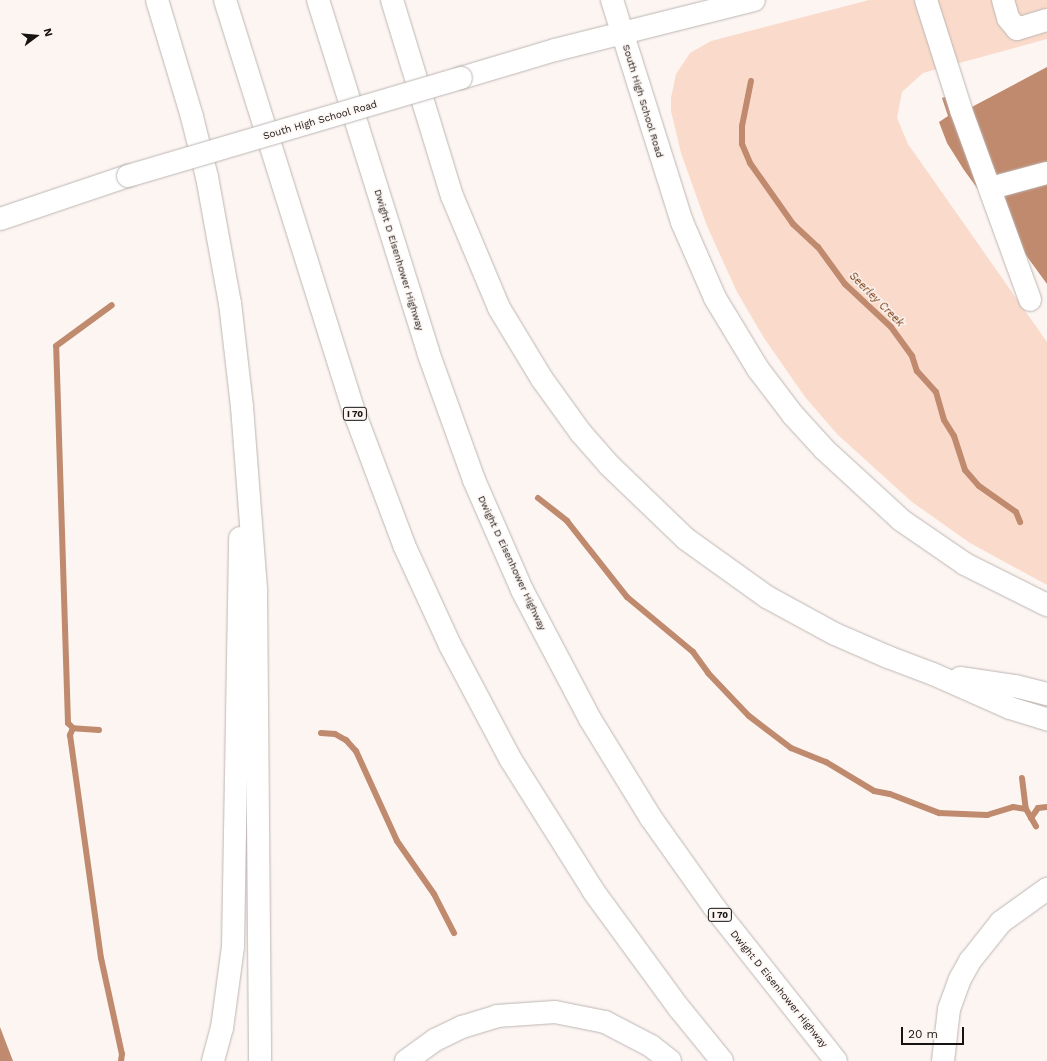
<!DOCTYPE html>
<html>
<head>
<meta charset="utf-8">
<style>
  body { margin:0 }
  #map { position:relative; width:1047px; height:1061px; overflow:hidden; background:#fcf5f2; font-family:"Work Sans",sans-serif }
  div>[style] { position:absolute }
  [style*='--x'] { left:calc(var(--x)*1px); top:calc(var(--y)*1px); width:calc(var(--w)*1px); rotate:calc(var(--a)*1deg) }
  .green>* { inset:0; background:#fadbcb }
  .water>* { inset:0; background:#c08a6e }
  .stream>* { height:6px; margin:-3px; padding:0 3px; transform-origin:3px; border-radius:3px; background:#c08a6e }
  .roads { filter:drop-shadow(0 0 1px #bdb6b3) drop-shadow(0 0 1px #bdb6b3) }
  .minor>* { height:22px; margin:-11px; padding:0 11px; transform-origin:11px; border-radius:11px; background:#fff }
  .highway>* { height:22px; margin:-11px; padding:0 11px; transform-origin:11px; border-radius:11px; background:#fff }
  .bridges { filter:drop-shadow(0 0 1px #bdb6b3) drop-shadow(0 0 1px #bdb6b3) }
  .minor-bridge>* { height:22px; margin:-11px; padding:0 11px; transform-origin:11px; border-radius:11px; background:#fff }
  span { translate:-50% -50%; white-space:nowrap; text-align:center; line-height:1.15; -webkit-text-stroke:3px #fcf5f2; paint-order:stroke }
  .shield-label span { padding:1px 3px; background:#fcf5f2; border:1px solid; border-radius:3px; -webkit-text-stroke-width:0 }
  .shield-label { font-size:9px; color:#161312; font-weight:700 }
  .street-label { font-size:10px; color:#161312 }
  .water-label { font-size:11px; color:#7c390c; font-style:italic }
  .north { position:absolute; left:16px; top:16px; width:40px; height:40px; -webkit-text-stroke:3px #fcf5f2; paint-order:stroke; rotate:74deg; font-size:11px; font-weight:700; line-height:16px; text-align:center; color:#161312 }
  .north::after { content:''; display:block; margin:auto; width:14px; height:18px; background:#161312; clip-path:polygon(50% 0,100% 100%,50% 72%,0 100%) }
  .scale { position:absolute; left:901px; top:1027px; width:63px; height:18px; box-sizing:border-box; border:2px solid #161312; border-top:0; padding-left:5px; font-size:12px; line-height:14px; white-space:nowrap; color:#161312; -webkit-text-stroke:3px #fcf5f2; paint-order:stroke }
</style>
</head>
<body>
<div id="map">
  <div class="green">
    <div style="clip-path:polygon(869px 0,1047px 0,1047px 39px,923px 73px,902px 92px,897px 118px,908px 144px,1047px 342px,1047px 585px,970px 543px,912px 502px,837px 434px,805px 397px,764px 338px,737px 292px,707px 226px,681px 153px,671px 111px,671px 98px,676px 74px,690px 53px,711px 41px)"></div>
  </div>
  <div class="water">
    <div style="clip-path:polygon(1047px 67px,1047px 284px,964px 170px,947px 143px,939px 122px,948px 116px,942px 98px,961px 91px,968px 109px)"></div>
    <div style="clip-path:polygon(0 1027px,13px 1061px,0 1061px)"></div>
  </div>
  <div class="stream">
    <div style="--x:751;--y:81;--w:46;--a:101.3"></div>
    <div style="--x:742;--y:126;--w:18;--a:90"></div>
    <div style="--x:742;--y:144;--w:21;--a:67"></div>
    <div style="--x:750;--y:163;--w:75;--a:54.8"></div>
    <div style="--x:793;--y:224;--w:34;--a:43"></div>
    <div style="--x:818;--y:247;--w:46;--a:53.9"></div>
    <div style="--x:845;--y:284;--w:63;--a:43.1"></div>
    <div style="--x:891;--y:327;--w:36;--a:54"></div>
    <div style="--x:912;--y:356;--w:16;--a:72"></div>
    <div style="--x:917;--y:371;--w:28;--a:48"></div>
    <div style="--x:936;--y:392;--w:29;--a:74"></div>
    <div style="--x:944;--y:420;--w:19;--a:58"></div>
    <div style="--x:954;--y:436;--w:36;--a:72"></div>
    <div style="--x:965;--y:470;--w:21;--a:49"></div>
    <div style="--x:979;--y:486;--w:45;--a:35.1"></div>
    <div style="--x:1016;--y:512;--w:11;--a:68"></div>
    <div style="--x:538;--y:498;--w:37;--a:38"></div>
    <div style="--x:567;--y:521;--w:97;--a:51.7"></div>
    <div style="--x:627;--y:597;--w:86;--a:39.8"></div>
    <div style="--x:693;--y:652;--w:26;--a:54"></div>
    <div style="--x:708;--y:673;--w:59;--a:46.4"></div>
    <div style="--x:749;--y:716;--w:53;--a:37.3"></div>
    <div style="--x:791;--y:748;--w:38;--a:22"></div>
    <div style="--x:826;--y:762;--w:56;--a:31.1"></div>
    <div style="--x:874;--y:791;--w:16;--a:11"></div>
    <div style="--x:890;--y:794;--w:53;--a:21.2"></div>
    <div style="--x:939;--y:813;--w:48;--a:2.4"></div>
    <div style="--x:987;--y:815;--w:27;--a:-17"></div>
    <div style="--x:1013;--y:807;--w:13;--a:9"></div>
    <div style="--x:73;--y:728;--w:8;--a:113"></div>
    <div style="--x:70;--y:735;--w:225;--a:82.1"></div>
    <div style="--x:101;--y:958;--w:98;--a:77.7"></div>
    <div style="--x:122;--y:1054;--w:7;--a:98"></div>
    <div style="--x:99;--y:730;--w:26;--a:-176"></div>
    <div style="--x:73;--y:728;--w:7;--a:-135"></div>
    <div style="--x:68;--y:723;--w:377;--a:-91.8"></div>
    <div style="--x:56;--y:346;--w:69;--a:-36.2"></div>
    <div style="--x:321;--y:733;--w:14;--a:4"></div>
    <div style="--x:335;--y:734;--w:13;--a:29"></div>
    <div style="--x:346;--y:740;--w:15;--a:48"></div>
    <div style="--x:356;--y:751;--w:99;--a:65.5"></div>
    <div style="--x:397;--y:841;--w:65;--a:55.1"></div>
    <div style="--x:434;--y:894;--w:44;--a:62.9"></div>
    <div style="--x:1022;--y:778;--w:31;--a:83"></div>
    <div style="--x:1026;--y:809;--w:20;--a:60"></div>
    <div style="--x:1031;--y:818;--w:12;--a:-55"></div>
    <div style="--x:1038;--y:808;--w:9;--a:-6"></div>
  </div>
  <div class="roads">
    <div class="minor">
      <div style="--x:612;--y:0;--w:233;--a:72.5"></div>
      <div style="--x:682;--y:222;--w:83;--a:66.5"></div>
      <div style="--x:715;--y:298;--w:83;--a:58.8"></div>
      <div style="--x:758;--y:369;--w:58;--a:52.7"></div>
      <div style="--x:793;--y:415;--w:47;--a:47.6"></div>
      <div style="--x:825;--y:450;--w:103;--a:42.6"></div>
      <div style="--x:901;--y:520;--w:78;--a:34.5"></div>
      <div style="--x:965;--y:564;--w:92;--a:26.6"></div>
      <div style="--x:926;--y:0;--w:115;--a:72.3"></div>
      <div style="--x:961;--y:110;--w:202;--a:70"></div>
      <div style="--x:1003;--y:0;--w:19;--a:74"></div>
      <div style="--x:1008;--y:18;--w:14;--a:51"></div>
      <div style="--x:1017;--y:29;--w:31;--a:-17"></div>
      <div style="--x:461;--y:78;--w:98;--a:-16.6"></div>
      <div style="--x:555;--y:50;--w:205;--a:-14.1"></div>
      <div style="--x:991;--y:188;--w:58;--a:-15"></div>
      <div style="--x:0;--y:219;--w:135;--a:-18.6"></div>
    </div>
    <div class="highway">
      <div style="--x:157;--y:0;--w:122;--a:73.3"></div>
      <div style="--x:192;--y:117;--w:62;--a:76"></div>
      <div style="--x:207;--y:177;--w:128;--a:79.7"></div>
      <div style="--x:230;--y:303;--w:105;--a:83.4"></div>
      <div style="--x:242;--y:407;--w:185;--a:85.6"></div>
      <div style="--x:256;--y:591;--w:470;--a:89.5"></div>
      <div style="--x:225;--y:0;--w:437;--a:72.6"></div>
      <div style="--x:356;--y:417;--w:137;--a:69.4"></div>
      <div style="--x:404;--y:545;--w:110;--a:65.3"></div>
      <div style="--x:450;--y:645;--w:130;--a:62.1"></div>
      <div style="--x:511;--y:760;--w:156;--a:57.8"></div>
      <div style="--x:594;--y:892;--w:144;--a:53.8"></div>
      <div style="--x:679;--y:1008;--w:68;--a:50.9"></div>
      <div style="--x:318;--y:0;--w:369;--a:72.6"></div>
      <div style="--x:428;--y:352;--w:136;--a:70.2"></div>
      <div style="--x:474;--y:480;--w:120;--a:66.4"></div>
      <div style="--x:522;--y:590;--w:146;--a:62.2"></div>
      <div style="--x:590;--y:719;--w:116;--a:58.4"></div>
      <div style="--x:651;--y:818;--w:109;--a:54.7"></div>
      <div style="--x:714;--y:907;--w:196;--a:51.6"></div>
      <div style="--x:392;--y:0;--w:205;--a:73"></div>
      <div style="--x:452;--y:196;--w:121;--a:67.2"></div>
      <div style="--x:499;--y:308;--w:83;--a:58.8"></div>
      <div style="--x:542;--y:379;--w:67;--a:54.2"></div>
      <div style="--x:581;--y:433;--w:43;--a:48.8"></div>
      <div style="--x:609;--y:465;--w:107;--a:43.9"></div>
      <div style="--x:686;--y:539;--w:100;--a:35.6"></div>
      <div style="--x:767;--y:597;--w:77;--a:28.6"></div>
      <div style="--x:835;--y:634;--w:58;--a:23.5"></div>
      <div style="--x:888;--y:657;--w:48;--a:20.7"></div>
      <div style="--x:933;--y:674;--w:84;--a:23.8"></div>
      <div style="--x:1010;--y:708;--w:39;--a:17"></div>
      <div style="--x:960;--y:678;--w:56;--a:8.3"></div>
      <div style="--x:1015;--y:686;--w:33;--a:14"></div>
      <div style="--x:213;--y:1061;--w:34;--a:-75"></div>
      <div style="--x:222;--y:1028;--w:82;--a:-82.3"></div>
      <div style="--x:233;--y:947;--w:409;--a:-89"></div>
      <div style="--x:406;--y:1061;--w:36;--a:-36"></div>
      <div style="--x:435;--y:1040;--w:30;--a:-26"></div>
      <div style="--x:462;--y:1027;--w:37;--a:-17"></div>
      <div style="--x:497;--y:1016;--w:58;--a:-3.9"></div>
      <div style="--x:555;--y:1012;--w:51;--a:11.3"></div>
      <div style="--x:605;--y:1022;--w:52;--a:27.6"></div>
      <div style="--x:651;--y:1046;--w:24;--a:38"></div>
      <div style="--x:943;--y:1061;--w:52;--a:-83.4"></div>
      <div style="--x:949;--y:1009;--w:32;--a:-70"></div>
      <div style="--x:960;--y:979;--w:21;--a:-61"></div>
      <div style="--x:970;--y:961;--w:50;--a:-51.5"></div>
      <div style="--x:1001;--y:922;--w:57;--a:-35.7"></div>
    </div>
  </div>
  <div class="bridges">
    <div class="minor-bridge">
      <div style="--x:128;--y:176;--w:347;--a:-16.4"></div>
    </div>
  </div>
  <div class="shield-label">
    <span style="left:355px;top:414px">I 70</span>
    <span style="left:720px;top:915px">I 70</span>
  </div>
  <div class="street-label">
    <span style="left:643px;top:101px;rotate:73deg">South High School Road</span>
    <span style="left:320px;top:120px;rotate:-16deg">South High School Road</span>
    <span style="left:399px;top:260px;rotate:73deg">Dwight D Eisenhower Highway</span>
    <span style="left:512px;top:563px;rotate:65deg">Dwight D Eisenhower Highway</span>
    <span style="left:779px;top:989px;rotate:51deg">Dwight D Eisenhower Highway</span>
  </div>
  <div class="water-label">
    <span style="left:876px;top:300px;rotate:45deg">Seerley Creek</span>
  </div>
  <div class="north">N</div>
  <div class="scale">20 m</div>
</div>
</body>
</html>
